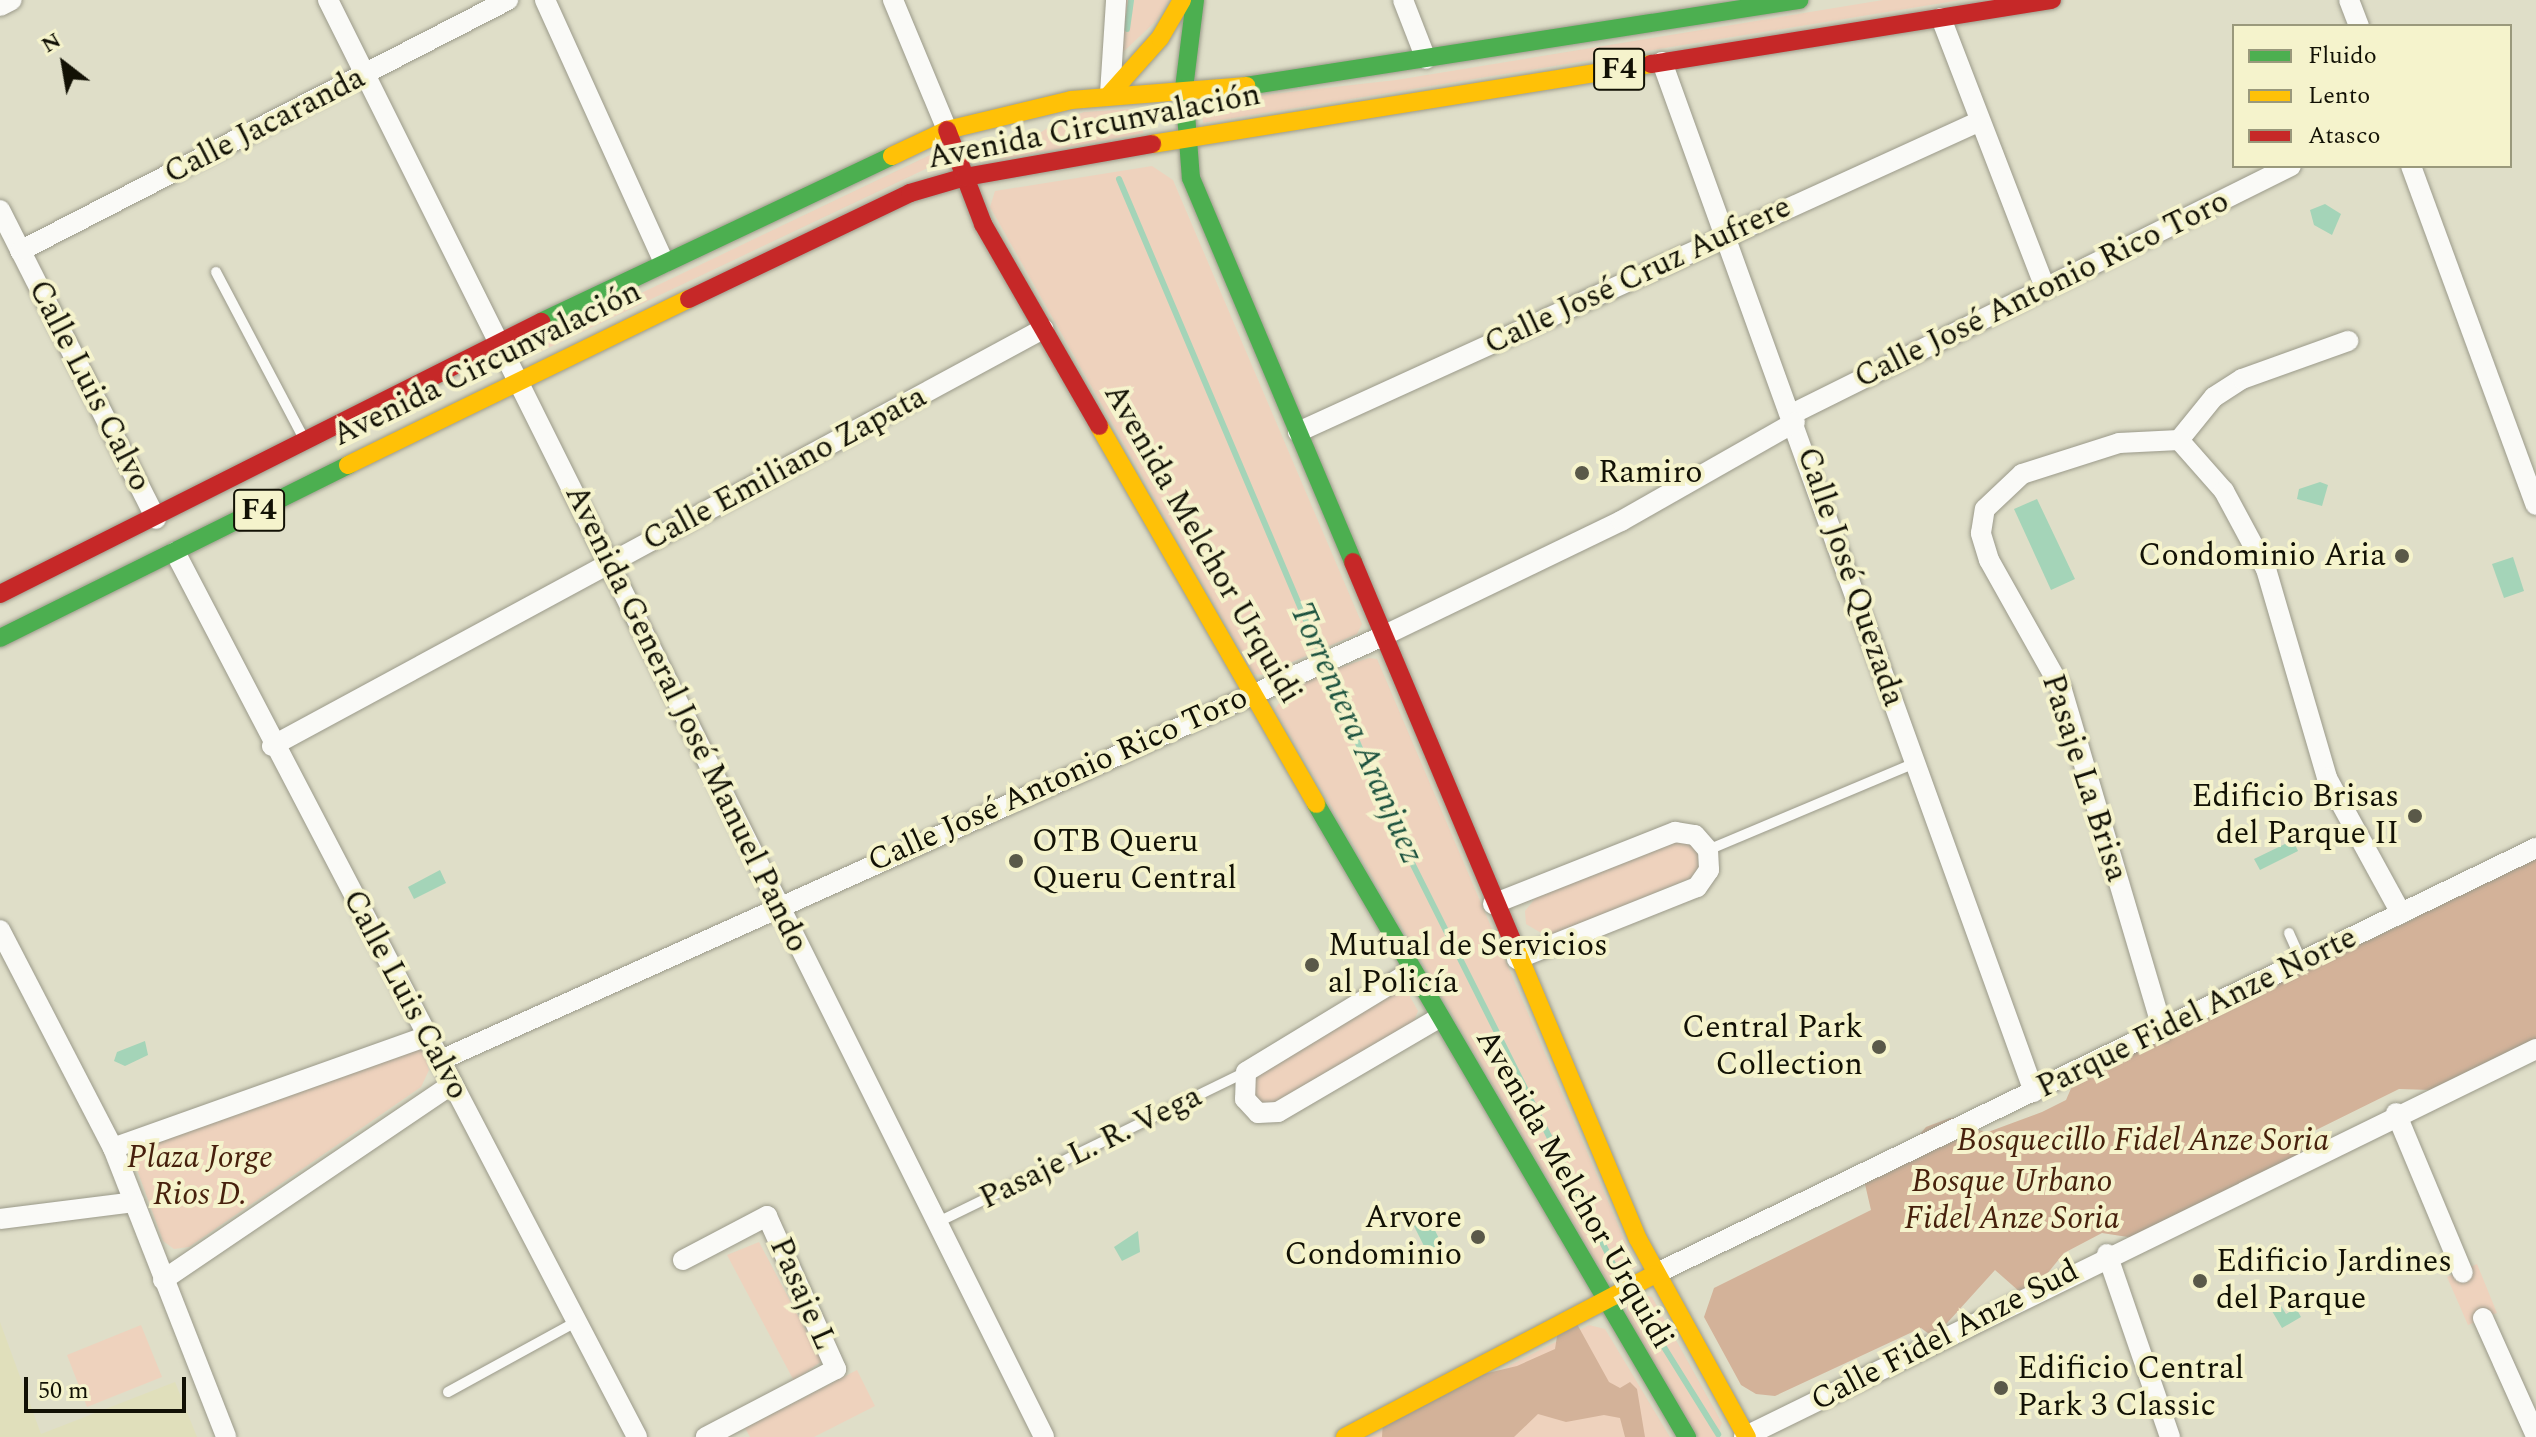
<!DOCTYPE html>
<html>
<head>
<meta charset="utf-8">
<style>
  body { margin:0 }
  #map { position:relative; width:2536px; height:1437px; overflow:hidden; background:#dfdec8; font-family:Spectral,serif }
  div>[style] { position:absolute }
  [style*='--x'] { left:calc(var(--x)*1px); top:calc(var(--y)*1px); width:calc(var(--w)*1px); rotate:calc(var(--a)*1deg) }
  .built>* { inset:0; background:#e0dfbb }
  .green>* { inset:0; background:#eed2bd }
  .forest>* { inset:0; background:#d3b299 }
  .water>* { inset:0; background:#a4d4b8 }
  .stream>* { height:6px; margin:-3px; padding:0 3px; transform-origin:3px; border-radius:3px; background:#a4d4b8 }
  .roads { filter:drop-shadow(0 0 2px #9b9a8a) drop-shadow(0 0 2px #9b9a8a) }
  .lane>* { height:10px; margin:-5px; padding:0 5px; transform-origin:5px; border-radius:5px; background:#fafaf7 }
  .street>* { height:20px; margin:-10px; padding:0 10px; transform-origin:10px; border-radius:10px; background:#fafaf7 }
  .fast>* { height:18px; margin:-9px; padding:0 9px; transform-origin:9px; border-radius:9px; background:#4caf50 }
  .slow>* { height:18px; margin:-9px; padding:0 9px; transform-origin:9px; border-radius:9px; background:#ffc107 }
  .jam>* { height:18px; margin:-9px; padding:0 9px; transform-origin:9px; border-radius:9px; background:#c62828 }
  .dots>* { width:22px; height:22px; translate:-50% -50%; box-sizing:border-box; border:4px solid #f5f3cc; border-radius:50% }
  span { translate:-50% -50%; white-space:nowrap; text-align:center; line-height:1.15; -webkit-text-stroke:8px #f5f3cc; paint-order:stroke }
  .shield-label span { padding:2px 6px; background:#f5f3cc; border:2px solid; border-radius:6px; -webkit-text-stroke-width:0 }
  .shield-label { font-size:30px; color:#121105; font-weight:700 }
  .street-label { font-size:32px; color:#121105 }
  .poi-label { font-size:32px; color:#121105 }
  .left { translate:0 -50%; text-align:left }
  .right { translate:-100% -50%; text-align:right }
  .park-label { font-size:32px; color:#47200c; font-style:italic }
  .water-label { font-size:34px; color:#1d533f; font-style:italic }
  .legend { position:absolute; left:2232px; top:24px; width:280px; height:144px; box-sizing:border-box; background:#f5f3cc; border:2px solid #9a997c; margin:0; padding:10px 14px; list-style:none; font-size:24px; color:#121105 }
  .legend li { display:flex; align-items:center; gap:16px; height:40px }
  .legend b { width:40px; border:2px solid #9a997c }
  .north { position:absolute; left:24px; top:24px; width:80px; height:80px; -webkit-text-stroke:6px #f5f3cc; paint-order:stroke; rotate:329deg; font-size:22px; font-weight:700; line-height:32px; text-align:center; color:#121105 }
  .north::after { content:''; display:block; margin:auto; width:28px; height:36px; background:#121105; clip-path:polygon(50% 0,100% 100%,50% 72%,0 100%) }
  .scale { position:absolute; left:24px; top:1377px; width:162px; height:36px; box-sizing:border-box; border:4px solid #121105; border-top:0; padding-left:10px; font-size:24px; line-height:28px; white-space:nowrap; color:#121105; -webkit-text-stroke:6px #f5f3cc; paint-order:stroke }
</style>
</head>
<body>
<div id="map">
  <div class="built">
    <div style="clip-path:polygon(0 1322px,41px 1434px,175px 1382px,197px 1437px,0 1437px)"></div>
  </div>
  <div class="green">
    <div style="clip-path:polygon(1125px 0,1169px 0,1156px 21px,1121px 54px)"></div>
    <div style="clip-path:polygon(1883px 0,1961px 0,1203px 123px,1201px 102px,1396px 80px)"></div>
    <div style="clip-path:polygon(1129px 109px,1144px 133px,999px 160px,1055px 123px,1084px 112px)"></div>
    <div style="clip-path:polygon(930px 155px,934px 165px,527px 358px,522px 350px)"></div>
    <div style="clip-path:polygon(1152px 166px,1173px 180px,1362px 624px,1357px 634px,1262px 675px,1254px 674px,990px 207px,995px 191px)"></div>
    <div style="clip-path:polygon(1369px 658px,1377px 659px,1636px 1267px,1608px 1282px,1275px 709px,1285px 694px,1322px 673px)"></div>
    <div style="clip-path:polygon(1677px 841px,1690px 844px,1698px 854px,1699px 867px,1691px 878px,1548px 937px,1526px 924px,1525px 911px,1538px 895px)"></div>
    <div style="clip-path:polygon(1408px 993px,1418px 1011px,1414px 1021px,1270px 1106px,1264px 1107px,1248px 1086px,1249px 1081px,1392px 994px)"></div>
    <div style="clip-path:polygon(421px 1046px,429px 1070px,421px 1087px,189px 1247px,174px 1249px,163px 1241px,131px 1153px,154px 1147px,170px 1132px)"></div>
    <div style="clip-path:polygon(759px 1242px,822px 1361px,794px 1381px,727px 1255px)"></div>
    <div style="clip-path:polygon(2477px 1264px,2497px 1313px,2468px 1325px,2447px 1277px)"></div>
    <div style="clip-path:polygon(1643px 1295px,1652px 1297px,1722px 1423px,1716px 1437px,1698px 1437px,1626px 1315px,1628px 1302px)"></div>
    <div style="clip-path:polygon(141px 1325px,162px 1377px,87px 1407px,67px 1355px)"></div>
    <div style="clip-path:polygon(1589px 1325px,1605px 1329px,1670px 1437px,1369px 1437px)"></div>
    <div style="clip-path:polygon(857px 1370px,875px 1406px,814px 1437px,750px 1437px,745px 1428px)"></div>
  </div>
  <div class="forest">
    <div style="clip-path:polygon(2536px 853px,2536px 1043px,2431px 1090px,2399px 1089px,2312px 1132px,2298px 1157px,2147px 1240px,2102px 1233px,2064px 1253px,2038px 1285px,2020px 1292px,1995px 1270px,1939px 1332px,1929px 1334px,1921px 1328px,1775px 1396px,1756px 1394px,1741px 1385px,1704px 1317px,1714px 1288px,1871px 1210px,1864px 1180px,1909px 1147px,1926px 1127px,1950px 1118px,1966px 1118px,1975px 1129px,1988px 1132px,2042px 1112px,2066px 1100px,2076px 1077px,2414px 919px,2450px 886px)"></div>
    <div style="clip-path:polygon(1577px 1324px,1609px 1382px,1620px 1388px,1630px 1382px,1637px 1389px,1645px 1437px,1625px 1437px,1620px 1418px,1604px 1415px,1566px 1422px,1538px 1414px,1514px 1437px,1382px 1437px,1383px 1420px,1475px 1376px,1517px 1366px,1555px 1349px,1558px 1330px)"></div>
  </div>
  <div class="water">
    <div style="clip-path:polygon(2325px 204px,2341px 214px,2332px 235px,2314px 225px,2310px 210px)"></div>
    <div style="clip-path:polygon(2320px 482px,2328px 485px,2322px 506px,2297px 499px,2299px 489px)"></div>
    <div style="clip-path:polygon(2037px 499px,2075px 579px,2051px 590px,2014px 509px)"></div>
    <div style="clip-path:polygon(2513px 557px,2524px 591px,2504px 598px,2492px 564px)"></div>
    <div style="clip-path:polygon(2293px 840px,2298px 851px,2260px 870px,2254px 859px)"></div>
    <div style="clip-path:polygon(440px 870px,446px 883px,414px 899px,408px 887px)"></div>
    <div style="clip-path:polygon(145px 1041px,148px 1055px,125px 1066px,114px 1061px,117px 1052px)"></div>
    <div style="clip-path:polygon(1429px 1218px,1445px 1251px,1430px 1258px,1414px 1226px)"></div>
    <div style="clip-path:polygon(1138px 1231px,1140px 1252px,1122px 1261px,1114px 1247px)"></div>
    <div style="clip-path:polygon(2278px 1301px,2286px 1314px,2296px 1308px,2301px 1317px,2282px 1328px,2269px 1306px)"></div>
  </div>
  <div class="stream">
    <div style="--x:1127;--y:29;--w:29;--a:-82"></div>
    <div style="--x:1119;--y:179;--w:693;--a:67.06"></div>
    <div style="--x:1389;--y:817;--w:511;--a:63.38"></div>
    <div style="--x:1639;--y:1307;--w:150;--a:58.1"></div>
  </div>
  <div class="roads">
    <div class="lane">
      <div style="--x:216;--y:272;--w:182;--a:62.2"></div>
      <div style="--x:1708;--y:850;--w:225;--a:-22.8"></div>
      <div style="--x:2289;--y:933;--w:32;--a:66"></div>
      <div style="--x:936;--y:1223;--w:343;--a:-26"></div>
      <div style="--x:448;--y:1392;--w:146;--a:-28.7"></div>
    </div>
    <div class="street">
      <div style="--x:328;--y:0;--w:1605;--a:63.51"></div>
      <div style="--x:545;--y:0;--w:288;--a:65.6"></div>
      <div style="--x:893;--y:0;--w:141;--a:67.4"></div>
      <div style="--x:1403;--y:0;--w:63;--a:68.7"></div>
      <div style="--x:2349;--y:0;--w:28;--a:69"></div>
      <div style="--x:0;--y:6;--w:13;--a:-27"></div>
      <div style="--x:1941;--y:18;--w:288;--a:68.9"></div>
      <div style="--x:1662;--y:62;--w:1095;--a:70.14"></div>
      <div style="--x:1110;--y:94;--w:94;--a:-86.3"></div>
      <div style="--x:2411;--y:166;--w:361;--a:69.8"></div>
      <div style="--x:0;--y:210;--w:346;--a:63.2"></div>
      <div style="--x:20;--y:251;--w:549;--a:-27.22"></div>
      <div style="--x:1792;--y:414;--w:557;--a:-26.43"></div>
      <div style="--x:1298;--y:432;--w:747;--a:-24.51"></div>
      <div style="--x:2179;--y:440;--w:55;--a:-50.9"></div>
      <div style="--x:2214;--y:397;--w:33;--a:-33"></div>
      <div style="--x:2242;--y:379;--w:113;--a:-19.7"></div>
      <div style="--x:175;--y:552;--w:998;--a:62.43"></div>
      <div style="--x:272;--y:746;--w:877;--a:-28.41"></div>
      <div style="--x:1493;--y:904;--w:196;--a:-21.6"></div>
      <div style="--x:1675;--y:832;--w:20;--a:9"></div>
      <div style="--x:1695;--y:835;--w:20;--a:49"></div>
      <div style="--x:1708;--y:850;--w:20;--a:87"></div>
      <div style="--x:1709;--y:870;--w:21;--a:125"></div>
      <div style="--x:1697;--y:887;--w:194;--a:158.2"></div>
      <div style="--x:0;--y:930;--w:246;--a:62.6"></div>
      <div style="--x:113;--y:1148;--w:310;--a:68.6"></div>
      <div style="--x:1412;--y:971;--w:194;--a:148.7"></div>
      <div style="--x:1246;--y:1072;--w:27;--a:92"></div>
      <div style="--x:1245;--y:1099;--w:19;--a:47"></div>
      <div style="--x:1258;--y:1113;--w:20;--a:-3"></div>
      <div style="--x:1278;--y:1112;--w:186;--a:-30.3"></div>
      <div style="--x:2163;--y:1031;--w:356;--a:-106.5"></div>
      <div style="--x:2062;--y:690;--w:149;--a:-119.3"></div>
      <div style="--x:1989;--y:560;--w:28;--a:-107"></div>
      <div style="--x:1981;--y:533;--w:24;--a:-81"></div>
      <div style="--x:1985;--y:509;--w:51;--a:-43.4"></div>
      <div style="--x:2022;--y:474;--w:102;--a:-17.7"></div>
      <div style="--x:2119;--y:443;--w:60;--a:-2.9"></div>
      <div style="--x:2179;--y:440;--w:68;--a:48.6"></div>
      <div style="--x:2224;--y:491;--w:89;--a:61.7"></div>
      <div style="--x:2266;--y:569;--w:218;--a:73.7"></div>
      <div style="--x:2327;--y:778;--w:154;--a:61.3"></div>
      <div style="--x:441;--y:1060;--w:1031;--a:-24.23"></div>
      <div style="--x:1381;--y:637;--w:267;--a:-25.8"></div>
      <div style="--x:1621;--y:521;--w:200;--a:-29.6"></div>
      <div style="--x:2396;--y:1113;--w:173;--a:67.3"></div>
      <div style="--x:113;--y:1148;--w:334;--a:-19.6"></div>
      <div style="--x:0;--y:1219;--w:135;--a:-7.2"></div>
      <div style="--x:2107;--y:1254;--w:194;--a:71"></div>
      <div style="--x:683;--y:1260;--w:95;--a:-27.6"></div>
      <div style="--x:767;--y:1216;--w:168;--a:65.7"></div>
      <div style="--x:836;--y:1369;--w:147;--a:152.4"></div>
      <div style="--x:1655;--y:1274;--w:979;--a:-25.81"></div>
      <div style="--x:163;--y:1280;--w:350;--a:-34.1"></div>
      <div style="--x:2483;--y:1318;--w:129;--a:65.8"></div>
      <div style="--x:1744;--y:1437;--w:882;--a:-26.1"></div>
    </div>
    <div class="fast">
      <div style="--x:1195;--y:0;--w:89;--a:97.1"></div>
      <div style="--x:1184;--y:88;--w:90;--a:85.6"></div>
      <div style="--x:1191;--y:178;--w:417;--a:67.1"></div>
      <div style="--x:1246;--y:86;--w:560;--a:-8.84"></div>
      <div style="--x:541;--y:322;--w:388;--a:-25.3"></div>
      <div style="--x:0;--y:638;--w:389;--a:-26.4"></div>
      <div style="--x:1316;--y:804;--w:734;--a:59.63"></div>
    </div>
    <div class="slow">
      <div style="--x:1110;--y:94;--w:75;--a:-48.2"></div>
      <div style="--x:1160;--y:38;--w:44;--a:-59.9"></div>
      <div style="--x:1152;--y:144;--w:505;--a:-9.11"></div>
      <div style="--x:892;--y:156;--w:61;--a:-25.3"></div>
      <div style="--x:947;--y:130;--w:128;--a:-13.6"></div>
      <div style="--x:1071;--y:100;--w:176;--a:-4.6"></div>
      <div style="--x:1099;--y:426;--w:436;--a:60.1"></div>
      <div style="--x:348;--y:465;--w:379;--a:-26"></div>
      <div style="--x:1513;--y:942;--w:322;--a:67.2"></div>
      <div style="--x:1638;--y:1239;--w:226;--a:61.2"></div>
      <div style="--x:1345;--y:1437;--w:350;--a:-27.7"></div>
    </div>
    <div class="jam">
      <div style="--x:1651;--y:64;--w:406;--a:-9.1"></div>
      <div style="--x:947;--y:130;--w:101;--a:69"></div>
      <div style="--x:983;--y:224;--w:233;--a:60.1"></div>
      <div style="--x:689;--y:299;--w:245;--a:-25.6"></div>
      <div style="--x:910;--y:193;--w:57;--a:-16.2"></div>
      <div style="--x:965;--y:177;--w:190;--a:-10"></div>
      <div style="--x:1353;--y:562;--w:412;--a:67.2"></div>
      <div style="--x:0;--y:594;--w:606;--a:-26.69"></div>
    </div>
  </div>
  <div class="dots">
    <div style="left:1582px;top:473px;background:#5a5949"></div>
    <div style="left:2402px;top:556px;background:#5a5949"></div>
    <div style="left:2415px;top:816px;background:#5a5949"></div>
    <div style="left:1016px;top:861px;background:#5a5949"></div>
    <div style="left:1312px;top:965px;background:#5a5949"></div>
    <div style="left:1879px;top:1047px;background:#5a5949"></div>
    <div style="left:1478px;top:1237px;background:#5a5949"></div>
    <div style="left:2200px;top:1281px;background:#5a5949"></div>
    <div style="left:2001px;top:1388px;background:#5a5949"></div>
  </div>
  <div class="shield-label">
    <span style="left:1619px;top:69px">F4</span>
    <span style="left:259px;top:510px">F4</span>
  </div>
  <div class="street-label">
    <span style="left:265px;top:126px;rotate:-27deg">Calle Jacaranda</span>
    <span style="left:1094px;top:127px;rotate:-11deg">Avenida Circunvalación</span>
    <span style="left:1638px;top:276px;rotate:-25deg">Calle José Cruz Aufrere</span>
    <span style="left:2042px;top:290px;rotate:-26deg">Calle José Antonio Rico Toro</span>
    <span style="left:487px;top:364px;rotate:-26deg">Avenida Circunvalación</span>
    <span style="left:89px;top:386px;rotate:63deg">Calle Luis Calvo</span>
    <span style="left:785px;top:469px;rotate:-28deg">Calle Emiliano Zapata</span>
    <span style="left:1202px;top:544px;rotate:60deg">Avenida Melchor Urquidi</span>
    <span style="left:1850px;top:577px;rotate:71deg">Calle José Quezada</span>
    <span style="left:686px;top:719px;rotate:64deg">Avenida General José Manuel Pando</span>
    <span style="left:2084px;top:778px;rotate:72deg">Pasaje La Brisa</span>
    <span style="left:1058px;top:780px;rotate:-24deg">Calle José Antonio Rico Toro</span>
    <span style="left:405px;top:995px;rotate:62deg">Calle Luis Calvo</span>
    <span style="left:2197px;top:1013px;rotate:-26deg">Parque Fidel Anze Norte</span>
    <span style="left:1091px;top:1148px;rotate:-26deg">Pasaje L. R. Vega</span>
    <span style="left:1574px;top:1189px;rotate:60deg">Avenida Melchor Urquidi</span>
    <span style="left:802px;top:1294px;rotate:66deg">Pasaje L</span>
    <span style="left:1945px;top:1336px;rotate:-27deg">Calle Fidel Anze Sud</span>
  </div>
  <div class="poi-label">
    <span class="left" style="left:1598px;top:473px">Ramiro</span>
    <span class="right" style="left:2386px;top:556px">Condominio Aria</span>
    <span class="right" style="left:2399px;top:816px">Edificio Brisas<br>del Parque II</span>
    <span class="left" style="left:1032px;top:861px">OTB Queru<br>Queru Central</span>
    <span class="left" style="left:1328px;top:965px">Mutual de Servicios<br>al Policía</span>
    <span class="right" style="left:1863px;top:1047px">Central Park<br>Collection</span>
    <span class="right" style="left:1462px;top:1237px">Arvore<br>Condominio</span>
    <span class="left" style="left:2216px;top:1281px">Edificio Jardines<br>del Parque</span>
    <span class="left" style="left:2017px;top:1388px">Edificio Central<br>Park 3 Classic</span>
  </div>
  <div class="park-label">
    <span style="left:2143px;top:1141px">Bosquecillo Fidel Anze Soria</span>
    <span style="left:200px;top:1177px">Plaza Jorge<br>Rios D.</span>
    <span style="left:2012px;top:1201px">Bosque Urbano<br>Fidel Anze Soria</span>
  </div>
  <div class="water-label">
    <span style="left:1356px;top:733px;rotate:66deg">Torrentera Aranjuez</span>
  </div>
  <ul class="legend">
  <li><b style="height:10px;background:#4caf50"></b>Fluido</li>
  <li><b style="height:10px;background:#ffc107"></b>Lento</li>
  <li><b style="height:10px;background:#c62828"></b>Atasco</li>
  </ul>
  <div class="north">N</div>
  <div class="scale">50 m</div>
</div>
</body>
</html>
